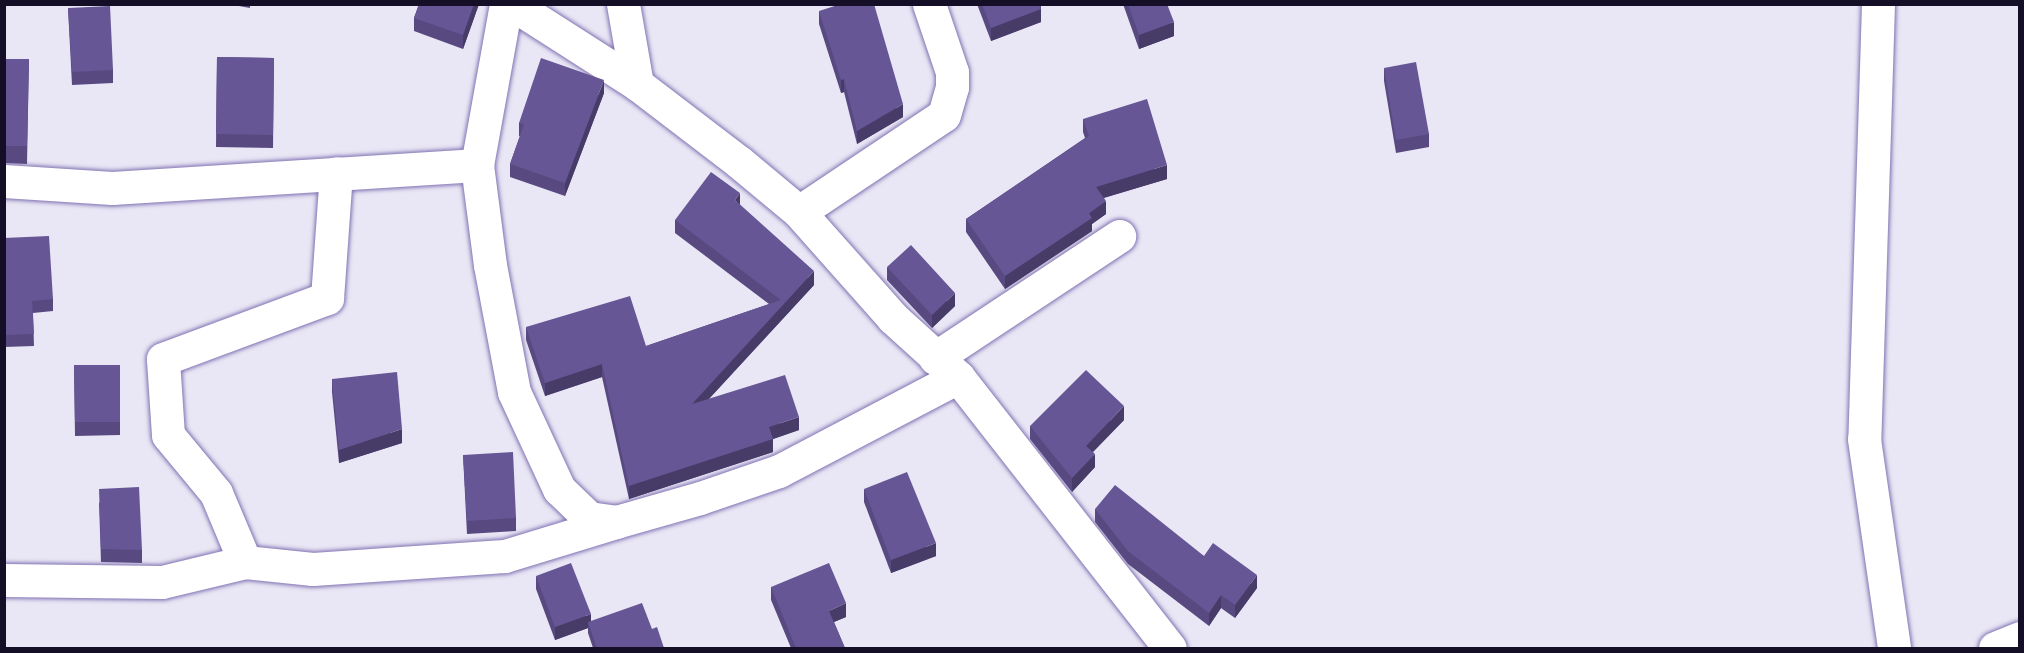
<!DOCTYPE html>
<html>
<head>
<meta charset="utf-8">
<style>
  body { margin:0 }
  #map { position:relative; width:2024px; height:653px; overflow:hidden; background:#e9e7f5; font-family:"Titillium Web",sans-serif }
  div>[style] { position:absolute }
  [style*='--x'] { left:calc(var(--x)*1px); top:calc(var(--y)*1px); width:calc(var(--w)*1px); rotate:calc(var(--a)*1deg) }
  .roads { filter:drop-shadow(0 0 2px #8172b3) drop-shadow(0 0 2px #8172b3) }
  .minor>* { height:33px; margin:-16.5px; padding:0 16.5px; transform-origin:16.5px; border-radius:16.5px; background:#fff }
  .wall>* { inset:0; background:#584a80 }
  .shaded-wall>* { inset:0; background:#473c68 }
  .building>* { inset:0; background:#665695 }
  span { translate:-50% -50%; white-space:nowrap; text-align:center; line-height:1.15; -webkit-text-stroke:6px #f6f6f6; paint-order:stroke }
  .frame { position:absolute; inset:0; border:6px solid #150e27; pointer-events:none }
</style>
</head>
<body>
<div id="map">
  <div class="roads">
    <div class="minor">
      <div style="--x:506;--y:4;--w:164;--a:100.2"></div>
      <div style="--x:477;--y:165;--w:101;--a:82.6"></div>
      <div style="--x:490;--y:265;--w:129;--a:79.3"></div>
      <div style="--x:514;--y:392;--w:107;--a:65.1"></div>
      <div style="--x:559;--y:489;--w:42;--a:44"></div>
      <div style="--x:589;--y:518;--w:27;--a:8"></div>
      <div style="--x:616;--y:522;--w:87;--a:-15.9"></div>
      <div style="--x:700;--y:498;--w:83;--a:-18.9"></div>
      <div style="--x:779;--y:471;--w:202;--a:-27.7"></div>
      <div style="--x:512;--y:4;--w:148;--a:32.6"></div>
      <div style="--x:637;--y:84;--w:128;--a:37.4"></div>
      <div style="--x:739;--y:162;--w:78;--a:39.8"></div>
      <div style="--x:799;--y:212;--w:142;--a:48.4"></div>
      <div style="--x:893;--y:318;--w:88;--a:42.2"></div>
      <div style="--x:958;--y:377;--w:344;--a:52"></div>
      <div style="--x:623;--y:4;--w:81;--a:80.1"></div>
      <div style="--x:1878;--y:4;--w:435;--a:91.8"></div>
      <div style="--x:1864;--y:439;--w:211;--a:81.8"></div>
      <div style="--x:4;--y:181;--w:108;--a:3.7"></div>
      <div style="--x:112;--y:188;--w:366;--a:-3.6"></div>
      <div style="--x:799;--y:212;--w:174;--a:-33.8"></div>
      <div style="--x:944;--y:115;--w:29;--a:-74"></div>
      <div style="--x:952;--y:87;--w:15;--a:-90"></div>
      <div style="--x:952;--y:72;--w:72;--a:-108.7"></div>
      <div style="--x:935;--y:358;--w:221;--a:-33.5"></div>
      <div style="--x:245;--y:562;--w:75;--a:-112.8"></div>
      <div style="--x:216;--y:493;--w:75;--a:-129.6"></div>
      <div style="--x:168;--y:435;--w:76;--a:-93.8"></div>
      <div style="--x:163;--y:359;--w:175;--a:-20.4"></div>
      <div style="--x:327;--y:298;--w:125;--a:-85.9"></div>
      <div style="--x:4;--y:580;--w:158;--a:0.7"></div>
      <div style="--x:162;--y:582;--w:85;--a:-13.5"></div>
      <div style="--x:245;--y:562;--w:68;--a:5.9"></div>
      <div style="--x:313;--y:569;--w:192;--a:-3.9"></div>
      <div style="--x:505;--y:556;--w:116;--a:-17"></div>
      <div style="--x:1995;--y:648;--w:27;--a:-22"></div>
    </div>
  </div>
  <div class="wall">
    <div style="clip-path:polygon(228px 4px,250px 4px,250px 8px)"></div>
    <div style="clip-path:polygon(419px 4px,479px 4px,463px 49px,414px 31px,414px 18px)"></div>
    <div style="clip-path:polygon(977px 4px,1041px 4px,1041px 22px,991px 41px)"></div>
    <div style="clip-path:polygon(1123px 4px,1167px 4px,1174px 36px,1139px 49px)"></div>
    <div style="clip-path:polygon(68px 8px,113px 70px,113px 83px,72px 85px)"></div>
    <div style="clip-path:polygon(819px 11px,903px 117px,857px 144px,844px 92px,841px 93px,819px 24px)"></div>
    <div style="clip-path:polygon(217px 57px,274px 58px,273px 148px,216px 147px)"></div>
    <div style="clip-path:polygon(4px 59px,29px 59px,27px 164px,4px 163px)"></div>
    <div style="clip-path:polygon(1384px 68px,1429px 134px,1429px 147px,1396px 153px,1384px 81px)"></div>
    <div style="clip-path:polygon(604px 93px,565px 196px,510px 177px,510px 164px,520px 136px,519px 136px,519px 123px)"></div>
    <div style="clip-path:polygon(1083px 119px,1167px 179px,1104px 198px,1106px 214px,1092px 224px,1092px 231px,1005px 289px,966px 232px,966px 219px,1085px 138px,1083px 132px)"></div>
    <div style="clip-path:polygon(740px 205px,814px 285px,709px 399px,799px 430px,773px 439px,773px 452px,629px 499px,602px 377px,545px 396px,526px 340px,526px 327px,646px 346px,769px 304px,675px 233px,675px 220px)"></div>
    <div style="clip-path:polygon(4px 238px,53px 299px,53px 311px,33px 313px,34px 346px,4px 347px)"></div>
    <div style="clip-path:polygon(887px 267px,955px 306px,932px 328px,887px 280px)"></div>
    <div style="clip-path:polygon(74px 365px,120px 365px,120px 435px,75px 436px)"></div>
    <div style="clip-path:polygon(332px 379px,402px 443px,339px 463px,332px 392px)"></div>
    <div style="clip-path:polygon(1124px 420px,1093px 452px,1095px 467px,1072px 492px,1030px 439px,1030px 426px)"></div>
    <div style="clip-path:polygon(463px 455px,516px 518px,516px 531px,467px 534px)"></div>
    <div style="clip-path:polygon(864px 489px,936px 556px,891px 573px,864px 502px)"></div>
    <div style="clip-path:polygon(99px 502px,142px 550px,142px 563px,101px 562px)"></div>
    <div style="clip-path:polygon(1095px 509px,1204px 556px,1257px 588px,1235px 618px,1221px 608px,1209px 626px,1128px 564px,1095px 522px)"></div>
    <div style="clip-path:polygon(536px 576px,591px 621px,652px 629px,664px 648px,593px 648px,588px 633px,588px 628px,555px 640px,536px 589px)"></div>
    <div style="clip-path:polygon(771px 587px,846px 617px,834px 622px,845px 648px,791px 648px,771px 600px)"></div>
  </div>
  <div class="shaded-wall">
    <div style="clip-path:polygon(474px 4px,479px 4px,463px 49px,463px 35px)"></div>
    <div style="clip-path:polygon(1041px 9px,1041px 22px,991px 41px,991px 28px)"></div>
    <div style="clip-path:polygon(1174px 22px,1174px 36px,1139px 49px,1139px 35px)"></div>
    <div style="clip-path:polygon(844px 79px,844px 92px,841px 93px,841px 80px)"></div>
    <div style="clip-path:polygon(604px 80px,604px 93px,565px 196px,565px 183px)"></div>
    <div style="clip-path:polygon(903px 104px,903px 117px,857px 144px,857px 131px)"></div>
    <div style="clip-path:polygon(1167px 165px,1167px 179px,1096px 200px,1096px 187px)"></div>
    <div style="clip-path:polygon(740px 193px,740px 206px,735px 200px)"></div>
    <div style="clip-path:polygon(1106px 201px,1106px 214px,1092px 224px,1092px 231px,1005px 289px,1005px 276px)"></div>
    <div style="clip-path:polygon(814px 271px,814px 285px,692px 417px,692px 404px)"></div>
    <div style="clip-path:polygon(955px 293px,955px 306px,932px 328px,932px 315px)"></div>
    <div style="clip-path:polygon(602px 364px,602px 377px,545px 396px,545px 383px)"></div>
    <div style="clip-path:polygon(1124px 406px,1124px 420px,1086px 459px,1086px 446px)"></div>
    <div style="clip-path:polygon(799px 417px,799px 430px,773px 439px,773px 452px,629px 499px,629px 486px,769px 427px)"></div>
    <div style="clip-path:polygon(402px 429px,402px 443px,339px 463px,339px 450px)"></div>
    <div style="clip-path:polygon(1095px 454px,1095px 467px,1072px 492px,1072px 478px)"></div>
    <div style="clip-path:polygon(936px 543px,936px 556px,891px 573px,891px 560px)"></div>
    <div style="clip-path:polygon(1257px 575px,1257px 588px,1235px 618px,1235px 605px)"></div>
    <div style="clip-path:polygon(1221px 595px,1221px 608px,1209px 626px,1209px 613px)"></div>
    <div style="clip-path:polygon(846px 603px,846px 617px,829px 624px,829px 611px)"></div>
    <div style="clip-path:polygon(591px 614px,591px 627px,588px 622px,588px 628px,555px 640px,555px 627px)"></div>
  </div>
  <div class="building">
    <div style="clip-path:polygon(419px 4px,474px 4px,463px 35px,414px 18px)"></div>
    <div style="clip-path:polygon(841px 4px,874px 4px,903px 104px,857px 131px,844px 79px,841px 80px,819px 11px)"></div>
    <div style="clip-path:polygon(982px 4px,1040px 4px,1041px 9px,991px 28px)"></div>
    <div style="clip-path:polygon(1128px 4px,1167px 4px,1174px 22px,1139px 35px)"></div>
    <div style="clip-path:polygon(110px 6px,113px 70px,72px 72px,68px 8px)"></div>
    <div style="clip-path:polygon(217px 57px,274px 58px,273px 135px,216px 134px)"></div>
    <div style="clip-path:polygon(541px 58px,604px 80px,565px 183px,510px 164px,524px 124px,519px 123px)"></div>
    <div style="clip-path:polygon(4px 59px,29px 59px,27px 146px,4px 146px)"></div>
    <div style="clip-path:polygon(1416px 62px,1429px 134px,1396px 140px,1384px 68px)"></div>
    <div style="clip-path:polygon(1147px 99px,1167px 165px,1096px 187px,1106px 201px,1089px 213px,1092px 218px,1005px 276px,966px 219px,1089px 136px,1083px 119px)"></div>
    <div style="clip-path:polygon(711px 172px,740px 193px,735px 200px,814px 271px,692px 404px,785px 375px,799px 417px,769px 427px,773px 439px,629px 486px,602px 364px,545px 383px,526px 327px,630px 296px,646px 346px,781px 300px,675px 220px)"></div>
    <div style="clip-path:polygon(49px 236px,53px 299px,32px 301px,34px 334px,4px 335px,4px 238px)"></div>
    <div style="clip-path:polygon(911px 245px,955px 293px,932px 315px,887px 267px)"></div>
    <div style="clip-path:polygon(74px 365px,120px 365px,120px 422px,75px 422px)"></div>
    <div style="clip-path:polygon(1086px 370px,1124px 406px,1086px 446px,1095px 454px,1072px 478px,1030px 426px)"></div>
    <div style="clip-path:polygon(397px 372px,402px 429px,339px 450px,332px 379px)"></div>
    <div style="clip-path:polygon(513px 452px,516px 518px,467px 521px,463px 455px)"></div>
    <div style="clip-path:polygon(907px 472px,936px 543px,891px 560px,864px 489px)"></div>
    <div style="clip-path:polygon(1115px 485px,1204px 556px,1213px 543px,1257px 575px,1235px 605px,1221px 595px,1209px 613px,1128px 551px,1095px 509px)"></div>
    <div style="clip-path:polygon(139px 487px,142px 550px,101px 549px,99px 489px)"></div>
    <div style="clip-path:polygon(571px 563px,591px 614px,555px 627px,536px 576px)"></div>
    <div style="clip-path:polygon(829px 563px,846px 603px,829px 611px,845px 648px,796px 648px,771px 587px)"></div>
    <div style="clip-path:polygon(642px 603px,652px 629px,657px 627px,664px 648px,597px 648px,588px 622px)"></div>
  </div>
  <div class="frame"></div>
</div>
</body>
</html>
